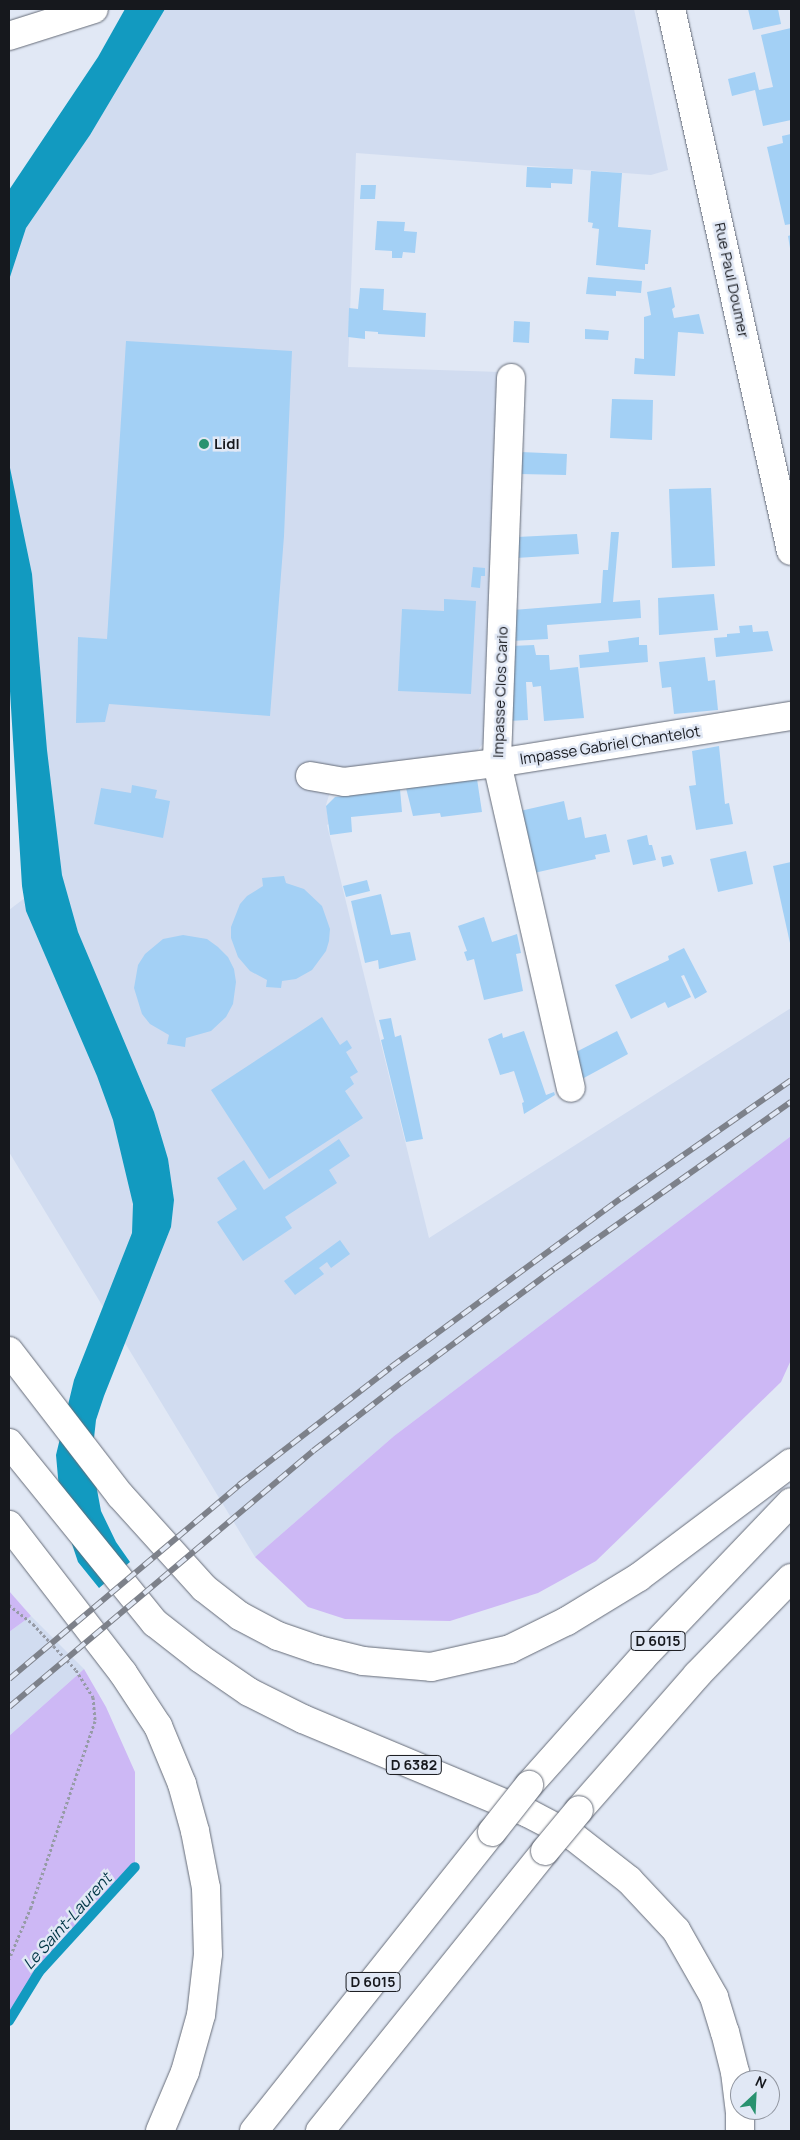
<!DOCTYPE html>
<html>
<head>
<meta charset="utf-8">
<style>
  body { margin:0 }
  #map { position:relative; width:800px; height:2140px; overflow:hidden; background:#e1e8f5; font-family:Manrope,sans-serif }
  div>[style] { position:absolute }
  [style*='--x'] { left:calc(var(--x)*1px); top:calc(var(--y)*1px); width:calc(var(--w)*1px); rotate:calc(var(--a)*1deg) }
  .built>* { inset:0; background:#d1dcf0 }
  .green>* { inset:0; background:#cdb8f5 }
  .water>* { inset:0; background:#129ac0 }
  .stream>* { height:10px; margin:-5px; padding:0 5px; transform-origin:5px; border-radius:5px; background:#129ac0 }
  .building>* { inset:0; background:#a3d0f5 }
  .path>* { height:3px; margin-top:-1.5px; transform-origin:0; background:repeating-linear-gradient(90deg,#969ba6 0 2.5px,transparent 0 5px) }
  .roads { filter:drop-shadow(0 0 1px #666c78) drop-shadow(0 0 1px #666c78) }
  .minor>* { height:28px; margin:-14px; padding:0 14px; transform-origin:14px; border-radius:14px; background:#fff }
  .tertiary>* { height:28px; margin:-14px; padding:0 14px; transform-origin:14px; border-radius:14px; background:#fff }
  .secondary>* { height:28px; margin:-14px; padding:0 14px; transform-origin:14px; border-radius:14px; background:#fff }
  .trunk>* { height:28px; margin:-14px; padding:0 14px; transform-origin:14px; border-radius:14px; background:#fff }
  .rail>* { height:5.5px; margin-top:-2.75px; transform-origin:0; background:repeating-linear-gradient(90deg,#e1e8f5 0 11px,#7d818a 0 22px); box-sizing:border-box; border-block:1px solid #7d818a }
  .bridges { filter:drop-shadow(0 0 1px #666c78) drop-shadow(0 0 1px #666c78) }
  .trunk-bridge>* { height:28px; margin:-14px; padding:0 14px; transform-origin:14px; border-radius:14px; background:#fff }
  .dots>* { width:14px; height:14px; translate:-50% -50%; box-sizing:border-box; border:2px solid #e1e8f5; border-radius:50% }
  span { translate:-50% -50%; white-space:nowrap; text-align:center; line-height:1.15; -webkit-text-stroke:5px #e1e8f5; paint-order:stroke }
  .shield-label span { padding:1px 4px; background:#e1e8f5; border:1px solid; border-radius:4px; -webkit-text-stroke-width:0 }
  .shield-label { font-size:14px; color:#16181d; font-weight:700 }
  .street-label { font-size:15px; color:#16181d }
  .poi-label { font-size:15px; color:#16181d; font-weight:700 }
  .left { translate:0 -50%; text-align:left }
  .water-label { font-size:16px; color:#003646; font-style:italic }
  .frame { position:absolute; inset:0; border:10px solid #16181d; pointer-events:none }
  .north { position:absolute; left:730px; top:2070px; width:50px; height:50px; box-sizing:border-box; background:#e1e8f5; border:1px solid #90959f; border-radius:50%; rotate:25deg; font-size:14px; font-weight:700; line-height:20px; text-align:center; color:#16181d }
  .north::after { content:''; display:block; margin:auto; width:18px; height:22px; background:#29926f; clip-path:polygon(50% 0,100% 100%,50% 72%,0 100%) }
</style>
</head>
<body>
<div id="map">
  <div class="built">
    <div style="clip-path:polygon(143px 9px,634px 9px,668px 170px,651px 175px,356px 153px,348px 367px,500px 372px,488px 737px,477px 751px,336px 772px,326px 805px,329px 824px,327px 825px,429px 1238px,791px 1008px,791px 1136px,394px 1436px,255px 1557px,9px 1152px,9px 910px,42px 885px,9px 571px,9px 237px)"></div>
    <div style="clip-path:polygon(31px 1616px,84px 1669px,9px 1736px,9px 1632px)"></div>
  </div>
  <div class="green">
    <div style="clip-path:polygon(791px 1136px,791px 1360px,781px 1382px,596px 1561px,538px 1593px,450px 1621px,345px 1619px,308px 1607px,255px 1557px,394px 1436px)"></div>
    <div style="clip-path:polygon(9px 1591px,31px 1616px,9px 1632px)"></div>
    <div style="clip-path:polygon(84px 1669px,106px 1707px,135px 1772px,135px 1867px,39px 1972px,9px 2021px,9px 1736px)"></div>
  </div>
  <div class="water">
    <div style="clip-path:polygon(125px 9px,165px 9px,90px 135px,26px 228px,9px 280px,9px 190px,98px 57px)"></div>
    <div style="clip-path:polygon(9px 463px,32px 574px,47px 750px,62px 875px,78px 932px,154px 1112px,168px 1159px,174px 1200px,171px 1227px,104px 1396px,96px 1420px,93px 1447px,95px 1479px,101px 1511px,116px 1542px,130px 1562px,99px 1588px,78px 1562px,61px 1511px,56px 1455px,74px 1380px,132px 1233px,133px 1204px,113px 1120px,97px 1076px,26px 911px,22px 886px,9px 675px)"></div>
  </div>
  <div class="stream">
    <div style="--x:9;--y:2021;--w:57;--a:-58.5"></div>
    <div style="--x:39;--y:1972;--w:142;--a:-47.6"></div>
  </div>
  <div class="building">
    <div style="clip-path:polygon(748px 9px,778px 9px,781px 24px,753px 30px)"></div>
    <div style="clip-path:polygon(791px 28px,791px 120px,763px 126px,755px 90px,732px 96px,728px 79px,755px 72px,759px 90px,773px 87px,761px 35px)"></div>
    <div style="clip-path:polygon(791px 134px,791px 224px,785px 225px,767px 147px,783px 143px,782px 136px)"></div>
    <div style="clip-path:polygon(527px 167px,573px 169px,572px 184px,551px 183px,551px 188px,526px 187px)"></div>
    <div style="clip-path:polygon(591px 171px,622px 173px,618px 227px,651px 230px,648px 264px,645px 264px,645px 270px,596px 265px,599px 229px,592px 228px,593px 223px,588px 222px)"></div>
    <div style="clip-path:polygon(361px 185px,376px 185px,375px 199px,360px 199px)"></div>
    <div style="clip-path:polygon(377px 221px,405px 222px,404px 231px,417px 232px,415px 253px,403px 252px,402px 258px,392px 258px,392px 251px,375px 250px)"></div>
    <div style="clip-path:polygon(791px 235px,791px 248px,790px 248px,788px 236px)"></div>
    <div style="clip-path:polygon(588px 277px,642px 281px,641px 293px,616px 291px,616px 296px,586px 294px)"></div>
    <div style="clip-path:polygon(671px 287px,675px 307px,672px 309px,674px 318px,699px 314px,704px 334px,678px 332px,675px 376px,634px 374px,635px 358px,644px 359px,644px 317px,651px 315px,647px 292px)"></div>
    <div style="clip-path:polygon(360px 288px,384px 289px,383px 310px,426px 313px,425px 337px,378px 334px,378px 332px,365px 331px,365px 339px,348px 337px,349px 308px,358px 309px)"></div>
    <div style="clip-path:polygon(514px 321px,530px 322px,529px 343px,513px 342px)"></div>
    <div style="clip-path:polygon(585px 329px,609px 331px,608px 340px,585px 339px)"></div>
    <div style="clip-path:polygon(126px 341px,292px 351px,284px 536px,270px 716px,109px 704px,105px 722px,76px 723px,78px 637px,107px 639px)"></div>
    <div style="clip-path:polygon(612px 399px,653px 400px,652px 440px,610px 438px)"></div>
    <div style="clip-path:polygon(521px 452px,567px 454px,566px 475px,520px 474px)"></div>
    <div style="clip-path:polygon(711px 488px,715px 566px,672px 568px,669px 489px)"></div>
    <div style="clip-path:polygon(611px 532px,619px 532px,613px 602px,640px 600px,641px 618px,547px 625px,548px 639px,511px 641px,513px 610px,601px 603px,603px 570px,608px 570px)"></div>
    <div style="clip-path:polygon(577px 534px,579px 554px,516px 558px,517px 537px)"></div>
    <div style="clip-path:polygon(473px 567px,485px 568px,485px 576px,481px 576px,480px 588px,471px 587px)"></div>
    <div style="clip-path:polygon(714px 594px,718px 630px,659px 635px,658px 598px)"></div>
    <div style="clip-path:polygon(444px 599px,476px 601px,471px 694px,398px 691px,402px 609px,444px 611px)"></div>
    <div style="clip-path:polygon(752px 625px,753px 632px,768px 631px,773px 651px,716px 657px,714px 638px,727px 637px,727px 634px,740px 633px,739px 626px)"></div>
    <div style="clip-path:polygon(639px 637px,639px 645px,647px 645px,648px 662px,580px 668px,579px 655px,609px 652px,608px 641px)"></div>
    <div style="clip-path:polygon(534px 645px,536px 655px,549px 655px,550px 670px,578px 667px,584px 718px,544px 721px,541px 686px,533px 687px,532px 682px,526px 682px,528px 720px,507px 721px,511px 646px)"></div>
    <div style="clip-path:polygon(705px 657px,708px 681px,715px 680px,718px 710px,674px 714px,671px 687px,662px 688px,659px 662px)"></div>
    <div style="clip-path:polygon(719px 746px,725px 804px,729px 803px,733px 824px,696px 830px,689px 786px,696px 785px,692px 751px)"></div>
    <div style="clip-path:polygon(477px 779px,482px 812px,441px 817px,440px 813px,413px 816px,406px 788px)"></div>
    <div style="clip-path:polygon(132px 785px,157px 790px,155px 798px,170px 801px,163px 838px,94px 824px,101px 788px,131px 793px)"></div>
    <div style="clip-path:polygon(400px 789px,402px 812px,351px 817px,352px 832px,330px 835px,326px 806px,335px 797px)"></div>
    <div style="clip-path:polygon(564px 801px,568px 820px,581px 817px,585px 838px,606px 834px,610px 852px,595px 855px,596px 859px,534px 873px,520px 811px)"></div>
    <div style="clip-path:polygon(647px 835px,649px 845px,652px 845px,656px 860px,633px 865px,627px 840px)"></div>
    <div style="clip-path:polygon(746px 851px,753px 884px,718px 892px,710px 859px)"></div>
    <div style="clip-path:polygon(671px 855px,674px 864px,663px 867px,661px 857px)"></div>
    <div style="clip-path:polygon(791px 862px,791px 943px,790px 943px,773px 866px)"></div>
    <div style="clip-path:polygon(284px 876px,286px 883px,304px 889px,322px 906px,330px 929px,329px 941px,326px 951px,312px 970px,296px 979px,282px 981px,281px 988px,266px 987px,267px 980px,250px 971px,238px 957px,231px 938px,231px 927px,240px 904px,247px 896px,263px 886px,262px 878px)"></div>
    <div style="clip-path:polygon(367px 880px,370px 891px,346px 897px,343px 886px)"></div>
    <div style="clip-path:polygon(381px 894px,391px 935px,410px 932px,416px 960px,379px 969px,378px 960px,365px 963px,351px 901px)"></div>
    <div style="clip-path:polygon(484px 917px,492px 942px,517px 934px,521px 953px,516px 954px,523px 991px,484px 1000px,474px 959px,467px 961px,464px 952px,467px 951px,458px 926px)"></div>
    <div style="clip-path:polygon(183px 935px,207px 939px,218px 947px,228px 957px,234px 969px,236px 982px,233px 1004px,226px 1017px,211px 1031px,186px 1038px,185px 1047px,167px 1044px,169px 1035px,150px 1024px,142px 1014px,134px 988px,138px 965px,145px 954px,163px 939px)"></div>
    <div style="clip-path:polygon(684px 948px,707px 992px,695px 999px,684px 975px,681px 976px,691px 997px,668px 1008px,665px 1002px,631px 1019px,615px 985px,669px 960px,668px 956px)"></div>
    <div style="clip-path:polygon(322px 1017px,340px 1045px,347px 1040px,352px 1048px,346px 1052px,358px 1072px,350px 1077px,354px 1084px,345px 1091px,363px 1118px,269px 1179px,211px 1090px)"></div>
    <div style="clip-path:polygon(391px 1018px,395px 1037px,401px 1035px,423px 1139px,406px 1142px,381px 1040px,384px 1039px,379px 1020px)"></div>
    <div style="clip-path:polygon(524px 1031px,546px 1095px,554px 1092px,555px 1095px,524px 1114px,522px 1103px,524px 1102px,514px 1071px,500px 1075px,488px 1039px,502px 1033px,503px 1038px)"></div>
    <div style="clip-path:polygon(617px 1031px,628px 1054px,582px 1079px,576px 1052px)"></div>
    <div style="clip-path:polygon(339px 1139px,350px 1156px,329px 1170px,337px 1183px,285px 1217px,292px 1228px,243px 1261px,217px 1222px,237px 1209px,217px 1178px,244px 1160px,264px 1190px)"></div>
    <div style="clip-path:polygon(340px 1240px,350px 1254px,331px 1268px,327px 1262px,319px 1268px,324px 1274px,295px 1295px,284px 1281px)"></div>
  </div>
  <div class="path">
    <div style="--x:9;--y:1605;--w:31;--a:38"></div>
    <div style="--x:33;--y:1624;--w:63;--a:46.9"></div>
    <div style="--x:76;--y:1670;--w:32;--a:58"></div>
    <div style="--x:93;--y:1697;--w:24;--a:85"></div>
    <div style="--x:95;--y:1721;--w:197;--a:109"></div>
    <div style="--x:31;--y:1907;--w:56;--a:112.9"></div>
  </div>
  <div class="roads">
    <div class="minor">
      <div style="--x:511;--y:378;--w:385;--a:92.1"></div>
      <div style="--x:497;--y:763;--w:333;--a:77.2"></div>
      <div style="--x:310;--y:776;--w:35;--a:10"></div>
      <div style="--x:344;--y:782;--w:154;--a:-7.1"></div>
      <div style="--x:497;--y:763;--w:298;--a:-9.1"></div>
    </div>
    <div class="tertiary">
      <div style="--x:9;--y:36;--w:89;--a:-17.6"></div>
    </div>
    <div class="secondary">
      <div style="--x:671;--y:9;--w:555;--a:77.52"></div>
    </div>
    <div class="trunk">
      <div style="--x:9;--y:1351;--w:182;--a:52.4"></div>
      <div style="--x:120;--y:1495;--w:125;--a:47.9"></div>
      <div style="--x:204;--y:1588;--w:46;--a:37.9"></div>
      <div style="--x:240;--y:1616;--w:43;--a:27.8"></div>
      <div style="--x:278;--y:1636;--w:43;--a:18.9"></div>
      <div style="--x:319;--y:1650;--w:45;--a:14"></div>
      <div style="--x:363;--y:1661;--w:68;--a:5"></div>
      <div style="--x:431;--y:1667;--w:81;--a:-12.8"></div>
      <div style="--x:510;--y:1649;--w:64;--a:-26.2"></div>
      <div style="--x:567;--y:1621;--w:84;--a:-31.4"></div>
      <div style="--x:639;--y:1577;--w:190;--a:-36.9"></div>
      <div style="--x:9;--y:1443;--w:232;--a:51"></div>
      <div style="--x:155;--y:1623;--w:58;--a:38"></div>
      <div style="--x:201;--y:1659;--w:58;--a:34.5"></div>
      <div style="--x:249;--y:1692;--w:60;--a:26.6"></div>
      <div style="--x:303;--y:1719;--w:244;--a:22.7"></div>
      <div style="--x:528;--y:1813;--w:52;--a:27.6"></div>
      <div style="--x:574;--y:1837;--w:70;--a:38"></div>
      <div style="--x:629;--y:1880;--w:69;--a:46.8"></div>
      <div style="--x:676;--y:1930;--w:77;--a:60.4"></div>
      <div style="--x:714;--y:1997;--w:37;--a:73"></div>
      <div style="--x:725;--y:2032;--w:41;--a:76"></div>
      <div style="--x:735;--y:2072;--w:39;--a:83"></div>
      <div style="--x:740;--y:2111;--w:20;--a:90"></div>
      <div style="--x:9;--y:1525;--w:187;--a:52.4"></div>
      <div style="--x:123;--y:1673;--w:64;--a:56.6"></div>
      <div style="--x:158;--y:1726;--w:63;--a:67.5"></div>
      <div style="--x:182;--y:1784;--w:49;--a:74.5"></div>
      <div style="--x:195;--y:1831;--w:58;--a:79.1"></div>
      <div style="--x:206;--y:1888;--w:66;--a:88.3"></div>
      <div style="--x:208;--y:1954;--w:61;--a:96.5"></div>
      <div style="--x:201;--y:2015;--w:59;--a:105.7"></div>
      <div style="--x:185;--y:2072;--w:64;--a:113"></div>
      <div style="--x:529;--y:1785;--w:171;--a:-48.3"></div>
      <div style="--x:643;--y:1657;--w:214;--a:-46.3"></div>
      <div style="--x:579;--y:1810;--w:179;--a:-48.8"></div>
      <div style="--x:697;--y:1675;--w:135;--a:-45.9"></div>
      <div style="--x:254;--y:2131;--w:382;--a:-51.5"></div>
      <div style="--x:320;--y:2131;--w:359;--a:-51.2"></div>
    </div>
  </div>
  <div class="rail">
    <div style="--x:9;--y:1679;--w:301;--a:-40.1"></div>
    <div style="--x:239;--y:1485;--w:192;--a:-37.8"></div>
    <div style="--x:391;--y:1367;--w:284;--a:-36.3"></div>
    <div style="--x:620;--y:1199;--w:208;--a:-34.8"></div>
    <div style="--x:9;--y:1707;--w:397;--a:-40.1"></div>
    <div style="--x:313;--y:1451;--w:113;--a:-37.8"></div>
    <div style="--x:402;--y:1382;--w:189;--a:-36.6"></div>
    <div style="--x:554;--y:1269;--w:290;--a:-35.2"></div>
  </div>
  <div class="bridges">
    <div class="trunk-bridge">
      <div style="--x:492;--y:1832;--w:60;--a:-51.8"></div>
      <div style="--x:545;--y:1851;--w:53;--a:-50.3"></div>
    </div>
  </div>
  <div class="dots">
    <div style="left:204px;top:444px;background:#29926f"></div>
  </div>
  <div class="shield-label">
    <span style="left:658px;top:1641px">D 6015</span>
    <span style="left:414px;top:1765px">D 6382</span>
    <span style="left:373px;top:1982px">D 6015</span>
  </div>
  <div class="street-label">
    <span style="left:732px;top:280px;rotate:78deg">Rue Paul Doumer</span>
    <span style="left:500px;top:692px;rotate:-88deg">Impasse Clos Cario</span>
    <span style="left:610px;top:745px;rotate:-9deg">Impasse Gabriel Chantelot</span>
  </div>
  <div class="poi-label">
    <span class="left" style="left:214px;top:444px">Lidl</span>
  </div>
  <div class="water-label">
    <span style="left:67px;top:1921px;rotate:-48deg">Le Saint-Laurent</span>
  </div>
  <div class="frame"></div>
  <div class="north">N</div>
</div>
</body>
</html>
